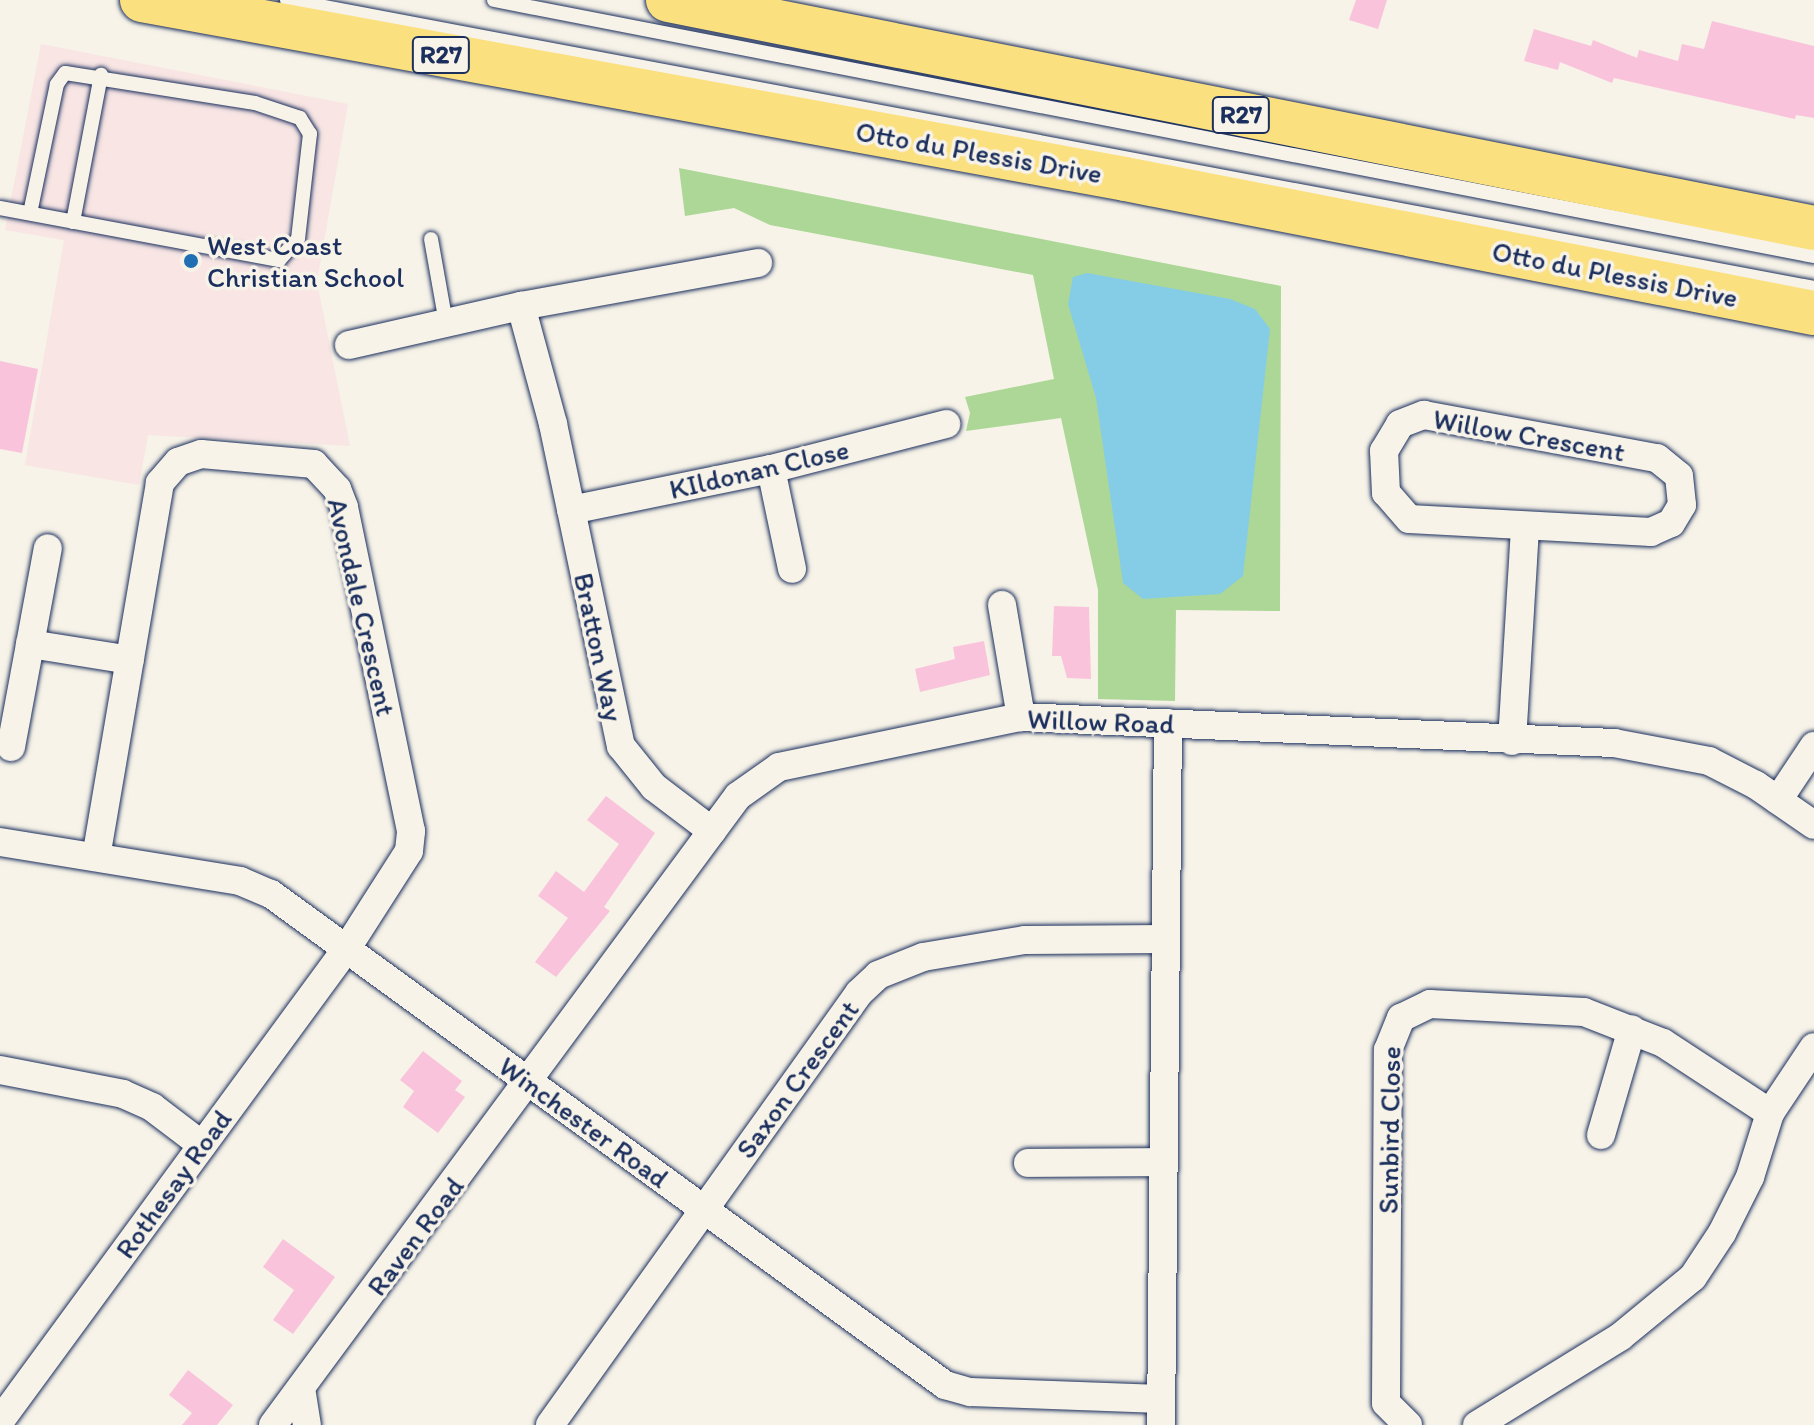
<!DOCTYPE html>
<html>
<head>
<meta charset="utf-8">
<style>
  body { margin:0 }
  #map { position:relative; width:1814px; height:1425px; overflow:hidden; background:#f7f3e8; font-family:Itim,sans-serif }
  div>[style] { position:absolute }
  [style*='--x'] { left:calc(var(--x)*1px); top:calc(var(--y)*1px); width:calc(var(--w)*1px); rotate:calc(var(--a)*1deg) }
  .built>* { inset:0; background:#f8e5e4 }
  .green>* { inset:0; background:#acd796 }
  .water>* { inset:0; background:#85cde6 }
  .building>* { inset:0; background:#fac3dc }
  .roads { filter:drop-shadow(0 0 2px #1b2f5e) drop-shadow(0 0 2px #1b2f5e) }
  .service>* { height:14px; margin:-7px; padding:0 7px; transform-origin:7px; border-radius:7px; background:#f7f3e8 }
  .minor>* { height:28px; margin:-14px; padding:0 14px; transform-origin:14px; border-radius:14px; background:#f7f3e8 }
  .primary>* { height:44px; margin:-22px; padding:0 22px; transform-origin:22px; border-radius:22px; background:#fbe080 }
  .dots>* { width:22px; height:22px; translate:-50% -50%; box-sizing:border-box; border:4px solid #f7f3e8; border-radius:50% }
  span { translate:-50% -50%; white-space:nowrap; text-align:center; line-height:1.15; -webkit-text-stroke:7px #f7f3e8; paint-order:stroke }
  .shield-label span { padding:2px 6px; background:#f7f3e8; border:2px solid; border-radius:6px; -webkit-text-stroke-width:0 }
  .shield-label { font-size:26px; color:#1b2f5e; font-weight:700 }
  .street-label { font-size:28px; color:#1b2f5e }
  .poi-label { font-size:28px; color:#1b2f5e }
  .left { translate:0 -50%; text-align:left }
</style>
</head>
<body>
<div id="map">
  <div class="built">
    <div style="clip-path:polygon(41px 44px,348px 104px,317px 282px,350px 446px,148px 435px,139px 485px,25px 465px,64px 240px,5px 230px)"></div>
  </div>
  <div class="green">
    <div style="clip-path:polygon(679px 168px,1281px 286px,1280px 611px,1176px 610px,1175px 701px,1098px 699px,1098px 590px,1061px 418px,966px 431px,970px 413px,965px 397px,1054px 379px,1033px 275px,770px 225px,734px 208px,685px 216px)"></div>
  </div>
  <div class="water">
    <div style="clip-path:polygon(1087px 273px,1230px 299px,1255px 309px,1270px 329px,1243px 576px,1220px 594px,1143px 599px,1123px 583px,1096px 398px,1068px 304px,1073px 277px)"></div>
  </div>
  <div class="building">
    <div style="clip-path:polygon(1356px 0,1387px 0,1378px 29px,1349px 20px)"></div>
    <div style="clip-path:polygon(1712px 21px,1814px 46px,1814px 118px,1796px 115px,1795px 119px,1614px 78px,1612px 83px,1560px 62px,1558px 70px,1524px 61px,1534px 29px,1591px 46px,1593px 40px,1637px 58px,1639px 50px,1678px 61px,1682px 44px,1704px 49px)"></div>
    <div style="clip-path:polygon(0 361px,38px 369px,22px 453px,0 449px)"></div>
    <div style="clip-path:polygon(1054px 606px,1089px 607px,1091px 679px,1067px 678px,1061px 656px,1052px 656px)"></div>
    <div style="clip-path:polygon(984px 641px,990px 675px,920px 692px,915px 669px,955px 659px,953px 647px)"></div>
    <div style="clip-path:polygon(606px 796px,655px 833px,604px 907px,610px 911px,556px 977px,535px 962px,568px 918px,538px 896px,556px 871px,584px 892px,619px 844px,587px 820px)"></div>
    <div style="clip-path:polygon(423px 1051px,462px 1081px,455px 1090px,465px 1097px,438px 1133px,403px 1107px,414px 1091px,400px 1080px)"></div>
    <div style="clip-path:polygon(283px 1239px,335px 1277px,293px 1334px,273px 1320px,294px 1290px,263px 1267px)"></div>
    <div style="clip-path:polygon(188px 1370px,233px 1405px,217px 1425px,182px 1425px,192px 1413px,169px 1395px)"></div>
  </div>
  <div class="roads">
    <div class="service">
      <div style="--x:287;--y:0;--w:1554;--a:10.68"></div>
      <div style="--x:494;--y:0;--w:1345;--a:10.98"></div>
      <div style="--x:0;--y:208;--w:284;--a:10.6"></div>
      <div style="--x:279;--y:260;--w:28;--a:-48"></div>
      <div style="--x:298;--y:239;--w:106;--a:-83.5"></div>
      <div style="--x:310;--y:134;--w:19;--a:-122"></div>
      <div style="--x:300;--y:118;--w:47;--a:-161.6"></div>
      <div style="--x:255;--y:103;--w:192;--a:-171"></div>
      <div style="--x:65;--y:73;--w:14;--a:126"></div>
      <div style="--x:57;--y:84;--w:132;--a:101.8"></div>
      <div style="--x:73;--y:222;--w:150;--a:-79.2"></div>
      <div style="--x:431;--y:239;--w:85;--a:79.9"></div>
    </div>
    <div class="minor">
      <div style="--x:521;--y:306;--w:122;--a:74.8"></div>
      <div style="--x:553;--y:424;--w:329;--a:78.1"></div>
      <div style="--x:621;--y:746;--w:53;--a:51.2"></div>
      <div style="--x:654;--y:787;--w:73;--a:37.2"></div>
      <div style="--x:349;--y:345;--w:176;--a:-12.8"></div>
      <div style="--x:521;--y:306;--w:241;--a:-10.3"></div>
      <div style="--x:1424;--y:415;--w:237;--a:10.5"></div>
      <div style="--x:1657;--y:458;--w:28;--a:39"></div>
      <div style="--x:1679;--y:476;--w:29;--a:84"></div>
      <div style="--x:1682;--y:505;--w:21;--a:121"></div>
      <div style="--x:1671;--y:523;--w:22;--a:156"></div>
      <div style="--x:1651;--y:532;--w:242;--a:-176.9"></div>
      <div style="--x:1409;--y:519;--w:35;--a:-131"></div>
      <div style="--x:1386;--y:493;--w:42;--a:-92.7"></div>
      <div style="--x:1384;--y:451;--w:31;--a:-59"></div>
      <div style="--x:1400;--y:424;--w:26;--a:-21"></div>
      <div style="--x:771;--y:469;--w:102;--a:78.1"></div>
      <div style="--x:571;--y:510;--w:204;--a:-11.6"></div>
      <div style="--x:771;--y:469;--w:181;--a:-14.4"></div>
      <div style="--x:1002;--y:605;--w:114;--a:80.4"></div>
      <div style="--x:30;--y:644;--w:101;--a:9.1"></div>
      <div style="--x:1512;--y:741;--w:213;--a:-86.5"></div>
      <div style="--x:11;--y:747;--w:202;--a:-79.5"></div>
      <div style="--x:1778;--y:800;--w:65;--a:-56.3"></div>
      <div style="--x:0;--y:842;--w:243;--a:9.2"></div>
      <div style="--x:240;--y:881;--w:34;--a:23"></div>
      <div style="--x:271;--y:894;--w:834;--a:36.07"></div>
      <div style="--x:945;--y:1385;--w:26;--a:16"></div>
      <div style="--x:970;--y:1392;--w:191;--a:2.1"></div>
      <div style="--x:0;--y:1070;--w:125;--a:11"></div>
      <div style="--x:123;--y:1094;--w:32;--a:24"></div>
      <div style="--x:152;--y:1107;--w:63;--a:37.2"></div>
      <div style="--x:1601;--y:1135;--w:110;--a:-73.7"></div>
      <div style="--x:1028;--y:1163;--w:136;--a:-0.4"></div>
      <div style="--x:301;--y:1388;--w:37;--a:81"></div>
      <div style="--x:0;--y:1421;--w:587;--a:-53.74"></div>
      <div style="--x:347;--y:948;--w:115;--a:-57.4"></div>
      <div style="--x:409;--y:851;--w:20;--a:-84"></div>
      <div style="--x:411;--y:831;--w:331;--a:-101.7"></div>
      <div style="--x:344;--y:507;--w:19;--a:-111"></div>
      <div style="--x:337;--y:489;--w:34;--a:-133"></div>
      <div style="--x:314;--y:464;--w:113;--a:-174.9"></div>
      <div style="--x:201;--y:454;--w:24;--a:161"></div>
      <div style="--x:178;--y:462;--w:28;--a:131"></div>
      <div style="--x:160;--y:483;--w:379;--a:99.7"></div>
      <div style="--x:273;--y:1425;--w:782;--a:-53.53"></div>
      <div style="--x:738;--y:796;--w:50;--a:-35.3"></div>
      <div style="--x:779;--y:767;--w:247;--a:-11.7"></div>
      <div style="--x:1021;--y:717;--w:594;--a:2.51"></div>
      <div style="--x:1614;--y:743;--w:97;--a:10.7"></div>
      <div style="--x:1709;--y:761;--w:53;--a:27.1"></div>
      <div style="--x:1756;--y:785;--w:70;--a:34.6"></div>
      <div style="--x:550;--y:1425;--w:531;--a:-54.42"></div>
      <div style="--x:859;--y:993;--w:26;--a:-43"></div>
      <div style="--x:878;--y:975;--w:48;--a:-21.8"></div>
      <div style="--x:923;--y:957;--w:103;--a:-9.5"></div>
      <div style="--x:1025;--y:940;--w:141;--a:-0.4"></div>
      <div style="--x:1161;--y:1425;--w:702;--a:-89.43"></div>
      <div style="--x:1408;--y:1425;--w:31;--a:-135"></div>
      <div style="--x:1386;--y:1403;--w:353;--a:-89.7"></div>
      <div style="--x:1388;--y:1050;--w:35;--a:-68"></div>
      <div style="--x:1401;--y:1018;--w:32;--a:-26"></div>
      <div style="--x:1430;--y:1004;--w:154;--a:3"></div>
      <div style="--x:1584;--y:1012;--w:85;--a:21.4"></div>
      <div style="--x:1663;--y:1043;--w:128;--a:33.2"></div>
      <div style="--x:1477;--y:1425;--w:168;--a:-31.6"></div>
      <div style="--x:1620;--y:1337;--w:94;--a:-39.4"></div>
      <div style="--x:1693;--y:1277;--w:53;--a:-56.6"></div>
      <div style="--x:1722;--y:1233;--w:63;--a:-63.4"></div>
      <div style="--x:1750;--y:1177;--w:67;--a:-72.6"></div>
      <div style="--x:1770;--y:1113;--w:79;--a:-56.3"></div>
    </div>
    <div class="primary">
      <div style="--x:142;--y:0;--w:999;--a:10.32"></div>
      <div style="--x:1125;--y:179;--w:702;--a:11.01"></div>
      <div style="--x:668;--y:0;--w:1168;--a:11.25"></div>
    </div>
  </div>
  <div class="dots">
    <div style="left:191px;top:261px;background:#1f6fb2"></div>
  </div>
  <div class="shield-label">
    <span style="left:441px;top:55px">R27</span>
    <span style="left:1241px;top:115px">R27</span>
  </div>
  <div class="street-label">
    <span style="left:979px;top:152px;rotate:10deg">Otto du Plessis Drive</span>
    <span style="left:1615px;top:274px;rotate:11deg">Otto du Plessis Drive</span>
    <span style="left:1529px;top:435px;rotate:10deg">Willow Crescent</span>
    <span style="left:759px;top:469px;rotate:-13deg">KIldonan Close</span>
    <span style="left:362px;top:607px;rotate:77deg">Avondale Crescent</span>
    <span style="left:599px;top:647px;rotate:78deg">Bratton Way</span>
    <span style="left:1101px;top:721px;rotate:2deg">Willow Road</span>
    <span style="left:797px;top:1079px;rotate:-54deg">Saxon Crescent</span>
    <span style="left:584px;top:1122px;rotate:36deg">Winchester Road</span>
    <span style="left:1389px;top:1130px;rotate:-89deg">Sunbird Close</span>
    <span style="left:173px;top:1184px;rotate:-54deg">Rothesay Road</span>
    <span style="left:415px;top:1236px;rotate:-53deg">Raven Road</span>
  </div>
  <div class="poi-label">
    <span class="left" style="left:207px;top:261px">West Coast<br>Christian School</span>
  </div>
</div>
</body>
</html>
